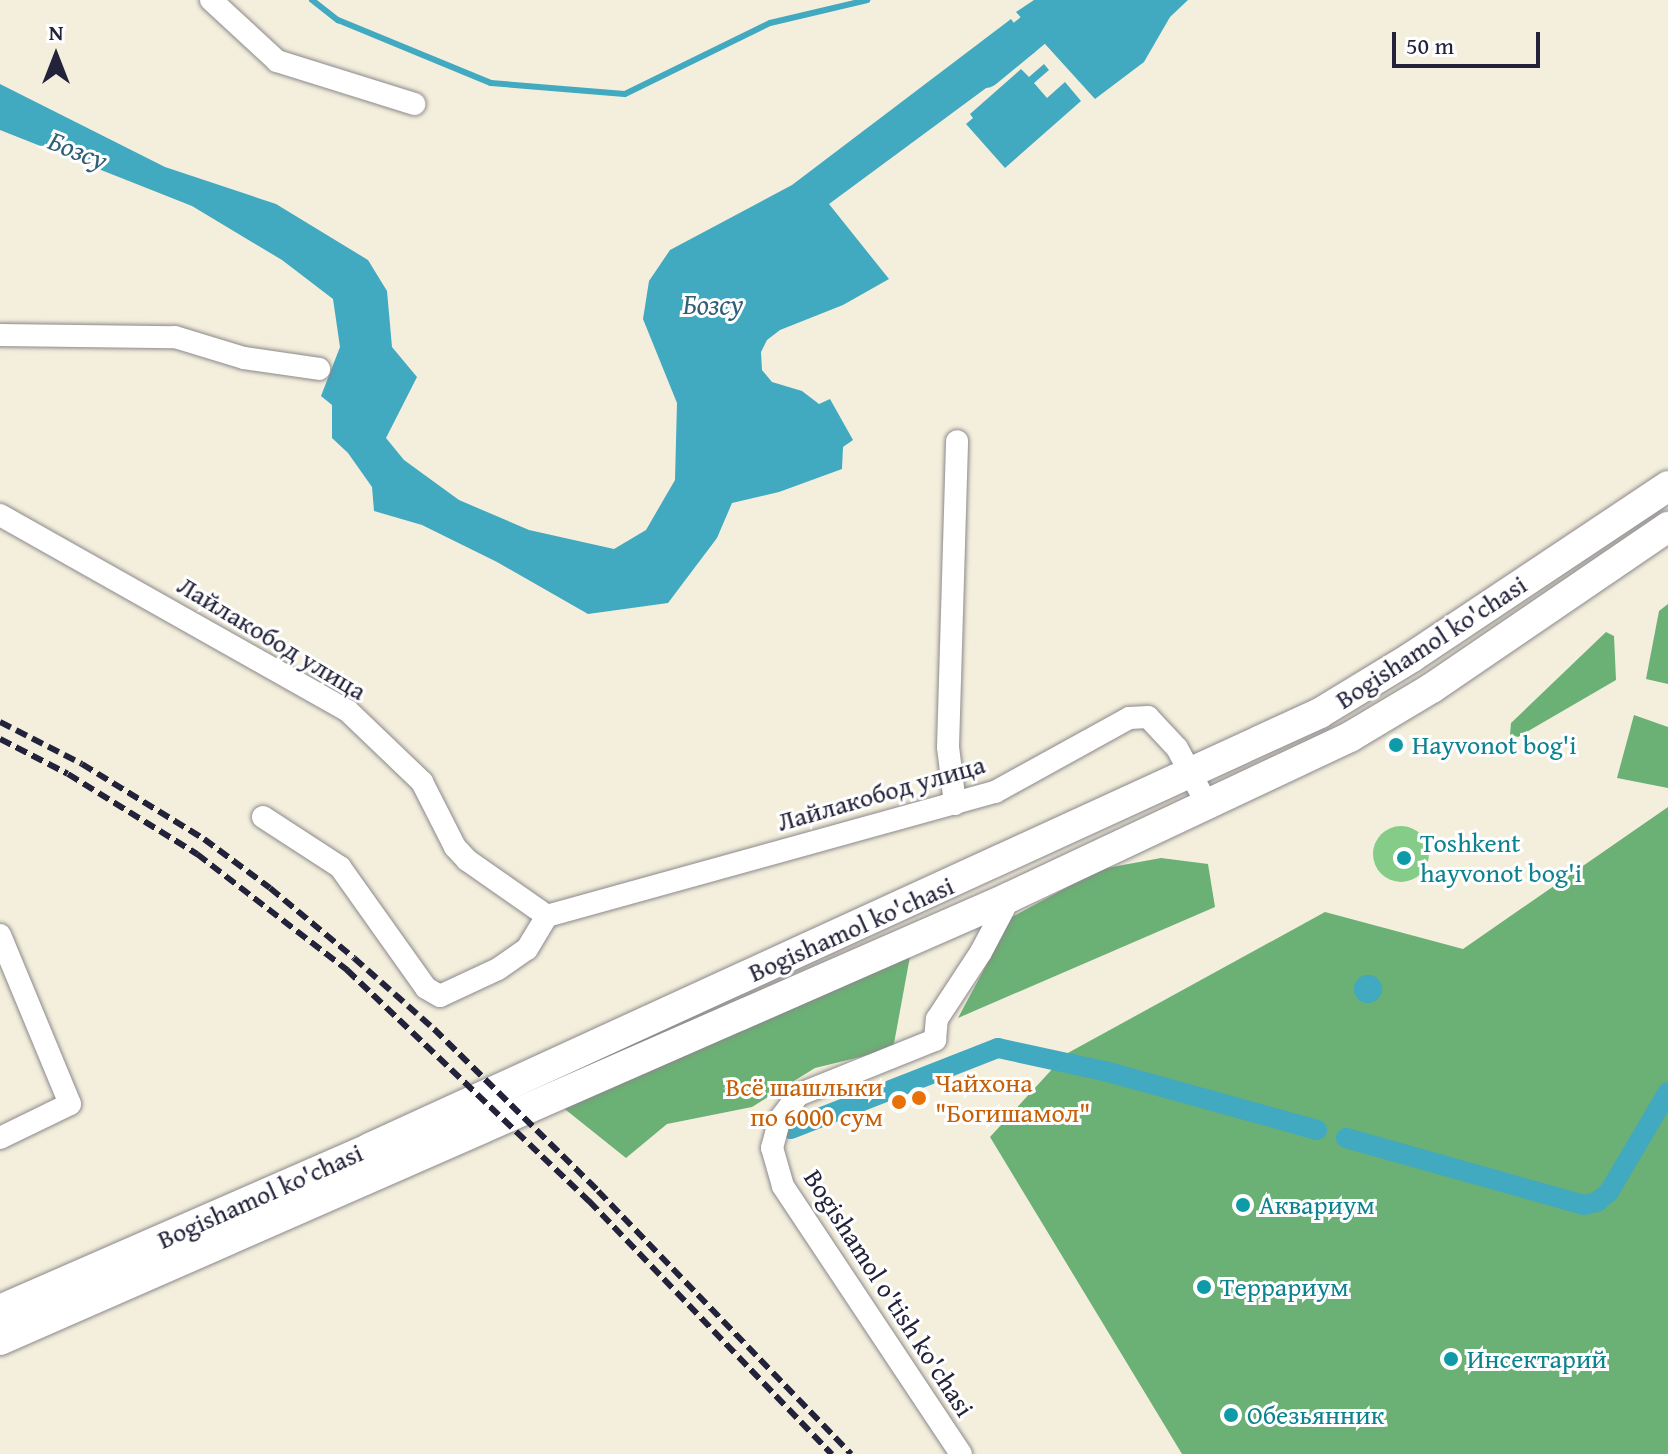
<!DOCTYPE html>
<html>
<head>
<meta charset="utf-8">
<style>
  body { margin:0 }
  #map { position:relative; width:1668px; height:1454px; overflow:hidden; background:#f4efdc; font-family:"Gentium Book Plus",serif }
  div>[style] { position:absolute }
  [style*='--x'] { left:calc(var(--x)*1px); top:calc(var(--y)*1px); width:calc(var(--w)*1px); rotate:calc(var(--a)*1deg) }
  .green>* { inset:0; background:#84cc88 }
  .round { border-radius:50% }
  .forest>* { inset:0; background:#6bb074 }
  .water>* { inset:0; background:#41a9c0 }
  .stream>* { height:6px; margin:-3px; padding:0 3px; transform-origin:3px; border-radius:3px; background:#41a9c0 }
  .canal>* { height:20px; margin:-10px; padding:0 10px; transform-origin:10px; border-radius:10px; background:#41a9c0 }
  .river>* { height:36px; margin:-18px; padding:0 18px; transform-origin:18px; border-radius:18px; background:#41a9c0 }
  .roads { filter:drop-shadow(0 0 2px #8b888c) drop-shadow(0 0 2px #8b888c) }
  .street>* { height:22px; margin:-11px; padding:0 11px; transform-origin:11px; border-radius:11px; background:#fff }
  .secondary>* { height:30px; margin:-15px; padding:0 15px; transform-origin:15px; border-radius:15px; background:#fff }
  .rail>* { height:6px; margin-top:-3px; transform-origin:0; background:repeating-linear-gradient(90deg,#22223b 0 12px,transparent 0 18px) }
  .dots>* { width:22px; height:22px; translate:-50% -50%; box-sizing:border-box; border:4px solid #fff; border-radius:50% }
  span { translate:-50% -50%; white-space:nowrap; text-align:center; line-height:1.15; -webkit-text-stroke:6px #fff; paint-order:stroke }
  .street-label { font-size:26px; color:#22223b }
  .culture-label { font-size:26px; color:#0d838f }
  .left { translate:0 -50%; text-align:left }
  .food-label { font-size:26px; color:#c56008 }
  .right { translate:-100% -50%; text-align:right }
  .water-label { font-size:28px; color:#305f77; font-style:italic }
  .north { position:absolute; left:16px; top:16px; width:80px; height:80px; -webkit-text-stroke:6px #fff; paint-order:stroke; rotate:0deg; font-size:22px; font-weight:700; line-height:32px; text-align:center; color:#22223b }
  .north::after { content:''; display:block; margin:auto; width:28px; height:36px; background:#22223b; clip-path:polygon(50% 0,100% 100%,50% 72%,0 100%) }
  .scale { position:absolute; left:1392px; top:32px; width:148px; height:36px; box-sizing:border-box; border:4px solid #22223b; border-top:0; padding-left:10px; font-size:24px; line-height:28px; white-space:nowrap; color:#22223b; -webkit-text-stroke:6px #fff; paint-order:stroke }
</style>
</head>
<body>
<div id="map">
  <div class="green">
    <div class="round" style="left:1373px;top:826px;width:56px;height:56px"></div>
  </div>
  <div class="forest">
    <div style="clip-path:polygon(1668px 604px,1668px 684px,1646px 679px,1659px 611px)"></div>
    <div style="clip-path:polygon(1606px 632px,1614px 636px,1616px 680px,1518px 737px,1510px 735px,1511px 723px)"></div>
    <div style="clip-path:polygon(1634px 715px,1668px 727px,1668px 788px,1617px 778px)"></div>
    <div style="clip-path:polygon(1668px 807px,1668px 1454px,1182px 1454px,990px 1137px,1066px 1054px,1325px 912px,1463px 949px)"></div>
    <div style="clip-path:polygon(1161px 858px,1208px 864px,1215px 907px,958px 1018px,1012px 917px,1101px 869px)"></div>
    <div style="clip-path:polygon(911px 951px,893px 1049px,815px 1068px,752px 1107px,667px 1124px,626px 1158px,561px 1106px)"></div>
  </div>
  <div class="water">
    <div style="clip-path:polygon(1034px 0,1188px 0,1170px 17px,1144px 62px,1095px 99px,1016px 12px)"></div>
    <div style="clip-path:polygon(1011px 19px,1035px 52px,829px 204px,889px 279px,843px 305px,780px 330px,767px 340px,761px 352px,762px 370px,772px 382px,802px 391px,819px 404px,830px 399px,853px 440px,843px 447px,842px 469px,779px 492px,732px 503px,717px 538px,668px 603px,588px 614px,497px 562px,422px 525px,374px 511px,372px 487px,348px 453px,332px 438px,332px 405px,321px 396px,340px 347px,333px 299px,282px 260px,192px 206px,0 130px,0 84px,165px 167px,276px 204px,368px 260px,387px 291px,392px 347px,417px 377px,386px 438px,404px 460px,459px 500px,529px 530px,614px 549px,646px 530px,675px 480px,677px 403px,643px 319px,649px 281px,670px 250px,792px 185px)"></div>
    <div style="clip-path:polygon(1044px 64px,1049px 70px,1034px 83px,1047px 98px,1065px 82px,1081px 101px,1005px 168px,966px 124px,973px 118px,970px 114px,1021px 69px,1029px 77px)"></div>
    <div class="round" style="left:1354px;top:975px;width:28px;height:28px"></div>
  </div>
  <div class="stream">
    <div style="--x:312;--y:0;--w:33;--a:38"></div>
    <div style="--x:338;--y:20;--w:165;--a:22.4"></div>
    <div style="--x:491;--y:83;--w:134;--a:4.7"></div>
    <div style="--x:625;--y:94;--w:161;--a:-26.1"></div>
    <div style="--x:770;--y:23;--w:100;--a:-13.3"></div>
  </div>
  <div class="canal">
    <div style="--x:791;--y:1129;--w:222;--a:-21.4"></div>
    <div style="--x:998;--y:1048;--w:113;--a:12.3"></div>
    <div style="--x:1108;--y:1072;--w:217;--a:15.5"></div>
    <div style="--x:1346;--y:1138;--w:247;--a:15.7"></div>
    <div style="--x:1584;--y:1205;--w:13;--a:-13"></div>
    <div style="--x:1597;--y:1202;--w:16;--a:-40"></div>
    <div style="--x:1609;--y:1192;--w:116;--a:-59.5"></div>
  </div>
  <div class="river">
    <div style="--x:985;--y:70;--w:97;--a:-39.6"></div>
    <div style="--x:1060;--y:8;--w:29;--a:-16"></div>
  </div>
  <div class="roads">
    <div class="street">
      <div style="--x:211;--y:0;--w:90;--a:42.7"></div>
      <div style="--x:277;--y:61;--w:144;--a:17.4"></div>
      <div style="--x:0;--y:335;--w:175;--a:0.7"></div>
      <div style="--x:175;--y:337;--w:72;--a:16.9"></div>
      <div style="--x:244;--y:358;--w:76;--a:8.3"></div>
      <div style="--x:0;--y:515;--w:399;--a:29.4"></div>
      <div style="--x:348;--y:711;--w:103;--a:43.8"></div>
      <div style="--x:422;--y:782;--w:73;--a:63.1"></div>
      <div style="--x:455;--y:847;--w:18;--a:47"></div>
      <div style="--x:467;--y:860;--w:98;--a:35"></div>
      <div style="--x:955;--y:804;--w:57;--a:-97"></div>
      <div style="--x:948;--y:747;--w:306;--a:-88.3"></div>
      <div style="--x:263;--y:817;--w:92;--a:33"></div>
      <div style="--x:340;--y:867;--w:148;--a:54.6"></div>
      <div style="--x:426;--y:988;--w:16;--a:30"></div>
      <div style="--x:440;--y:996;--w:64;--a:-25"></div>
      <div style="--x:498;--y:969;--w:35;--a:-35"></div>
      <div style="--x:527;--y:949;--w:39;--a:-59"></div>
      <div style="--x:547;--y:916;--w:465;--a:-15.5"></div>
      <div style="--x:995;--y:792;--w:153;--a:-28.9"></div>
      <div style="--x:1129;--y:718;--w:19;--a:-3"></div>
      <div style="--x:1148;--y:717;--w:42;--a:46.9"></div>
      <div style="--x:1177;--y:748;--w:66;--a:61.9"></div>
      <div style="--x:0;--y:935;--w:183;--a:67.5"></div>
      <div style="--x:70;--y:1104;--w:78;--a:154.1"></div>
      <div style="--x:961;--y:1454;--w:322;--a:-123.6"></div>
      <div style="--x:783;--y:1186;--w:40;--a:-106"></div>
      <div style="--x:772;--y:1148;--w:30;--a:-75"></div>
      <div style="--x:780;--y:1119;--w:30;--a:-53"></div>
      <div style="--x:798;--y:1095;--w:148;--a:-21.9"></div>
      <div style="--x:935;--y:1040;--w:21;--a:-85"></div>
      <div style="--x:937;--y:1019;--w:80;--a:-56.7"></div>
      <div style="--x:981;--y:952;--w:62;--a:-62.2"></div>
    </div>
    <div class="secondary">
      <div style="--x:0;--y:1310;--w:404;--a:-23.6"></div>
      <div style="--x:370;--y:1148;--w:1045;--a:-24.6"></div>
      <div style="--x:1320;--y:713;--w:108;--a:-31.3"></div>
      <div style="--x:1412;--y:657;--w:308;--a:-33.7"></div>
      <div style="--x:0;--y:1340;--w:1103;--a:-23.68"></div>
      <div style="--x:1010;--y:897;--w:376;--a:-25.2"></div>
      <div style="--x:1350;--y:737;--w:96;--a:-30.9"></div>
      <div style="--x:1432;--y:688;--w:286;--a:-34.3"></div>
    </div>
  </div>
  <div class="rail">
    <div style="--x:0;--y:722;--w:92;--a:27.1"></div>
    <div style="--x:82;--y:764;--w:143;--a:31.6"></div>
    <div style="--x:204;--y:839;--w:82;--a:36.6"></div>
    <div style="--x:270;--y:888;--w:109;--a:39.8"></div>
    <div style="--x:354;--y:958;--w:107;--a:41.6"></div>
    <div style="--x:434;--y:1029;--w:231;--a:44.6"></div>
    <div style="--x:598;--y:1191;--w:365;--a:46.1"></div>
    <div style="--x:0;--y:739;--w:76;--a:27.2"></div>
    <div style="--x:68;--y:774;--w:152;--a:31.8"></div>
    <div style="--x:197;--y:854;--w:190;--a:37.7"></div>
    <div style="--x:347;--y:970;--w:335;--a:43.7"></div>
    <div style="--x:589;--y:1201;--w:351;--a:46.2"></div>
  </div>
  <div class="dots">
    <div style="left:1396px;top:745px;background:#0f9aa8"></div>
    <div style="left:1404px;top:858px;background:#0f9aa8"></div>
    <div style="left:919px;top:1098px;background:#e8710a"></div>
    <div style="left:899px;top:1102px;background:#e8710a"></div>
    <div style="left:1243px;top:1205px;background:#0f9aa8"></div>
    <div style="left:1204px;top:1287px;background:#0f9aa8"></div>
    <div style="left:1451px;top:1359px;background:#0f9aa8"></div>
    <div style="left:1231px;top:1415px;background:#0f9aa8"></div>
  </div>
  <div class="street-label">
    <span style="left:272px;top:638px;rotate:31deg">Лайлакобод улица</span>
    <span style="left:1431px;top:642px;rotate:-33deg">Bogishamol ko'chasi</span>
    <span style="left:881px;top:793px;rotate:-16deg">Лайлакобод улица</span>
    <span style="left:851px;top:929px;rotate:-24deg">Bogishamol ko'chasi</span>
    <span style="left:260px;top:1196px;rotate:-24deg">Bogishamol ko'chasi</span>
    <span style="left:889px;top:1293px;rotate:57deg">Bogishamol o'tish ko'chasi</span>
  </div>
  <div class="culture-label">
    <span class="left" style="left:1412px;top:745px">Hayvonot bog'i</span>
    <span class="left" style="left:1420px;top:858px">Toshkent<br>hayvonot bog'i</span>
    <span class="left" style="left:1259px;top:1205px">Аквариум</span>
    <span class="left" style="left:1220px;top:1287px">Террариум</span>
    <span class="left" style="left:1467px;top:1359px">Инсектарий</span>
    <span class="left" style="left:1247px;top:1415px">Обезьянник</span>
  </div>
  <div class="food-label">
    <span class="left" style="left:935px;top:1098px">Чайхона<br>"Богишамол"</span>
    <span class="right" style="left:883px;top:1102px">Всё шашлыки<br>по 6000 сум</span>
  </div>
  <div class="water-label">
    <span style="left:78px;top:150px;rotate:22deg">Бозсу</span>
    <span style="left:713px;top:304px">Бозсу</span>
  </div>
  <div class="north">N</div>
  <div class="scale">50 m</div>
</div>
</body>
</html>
